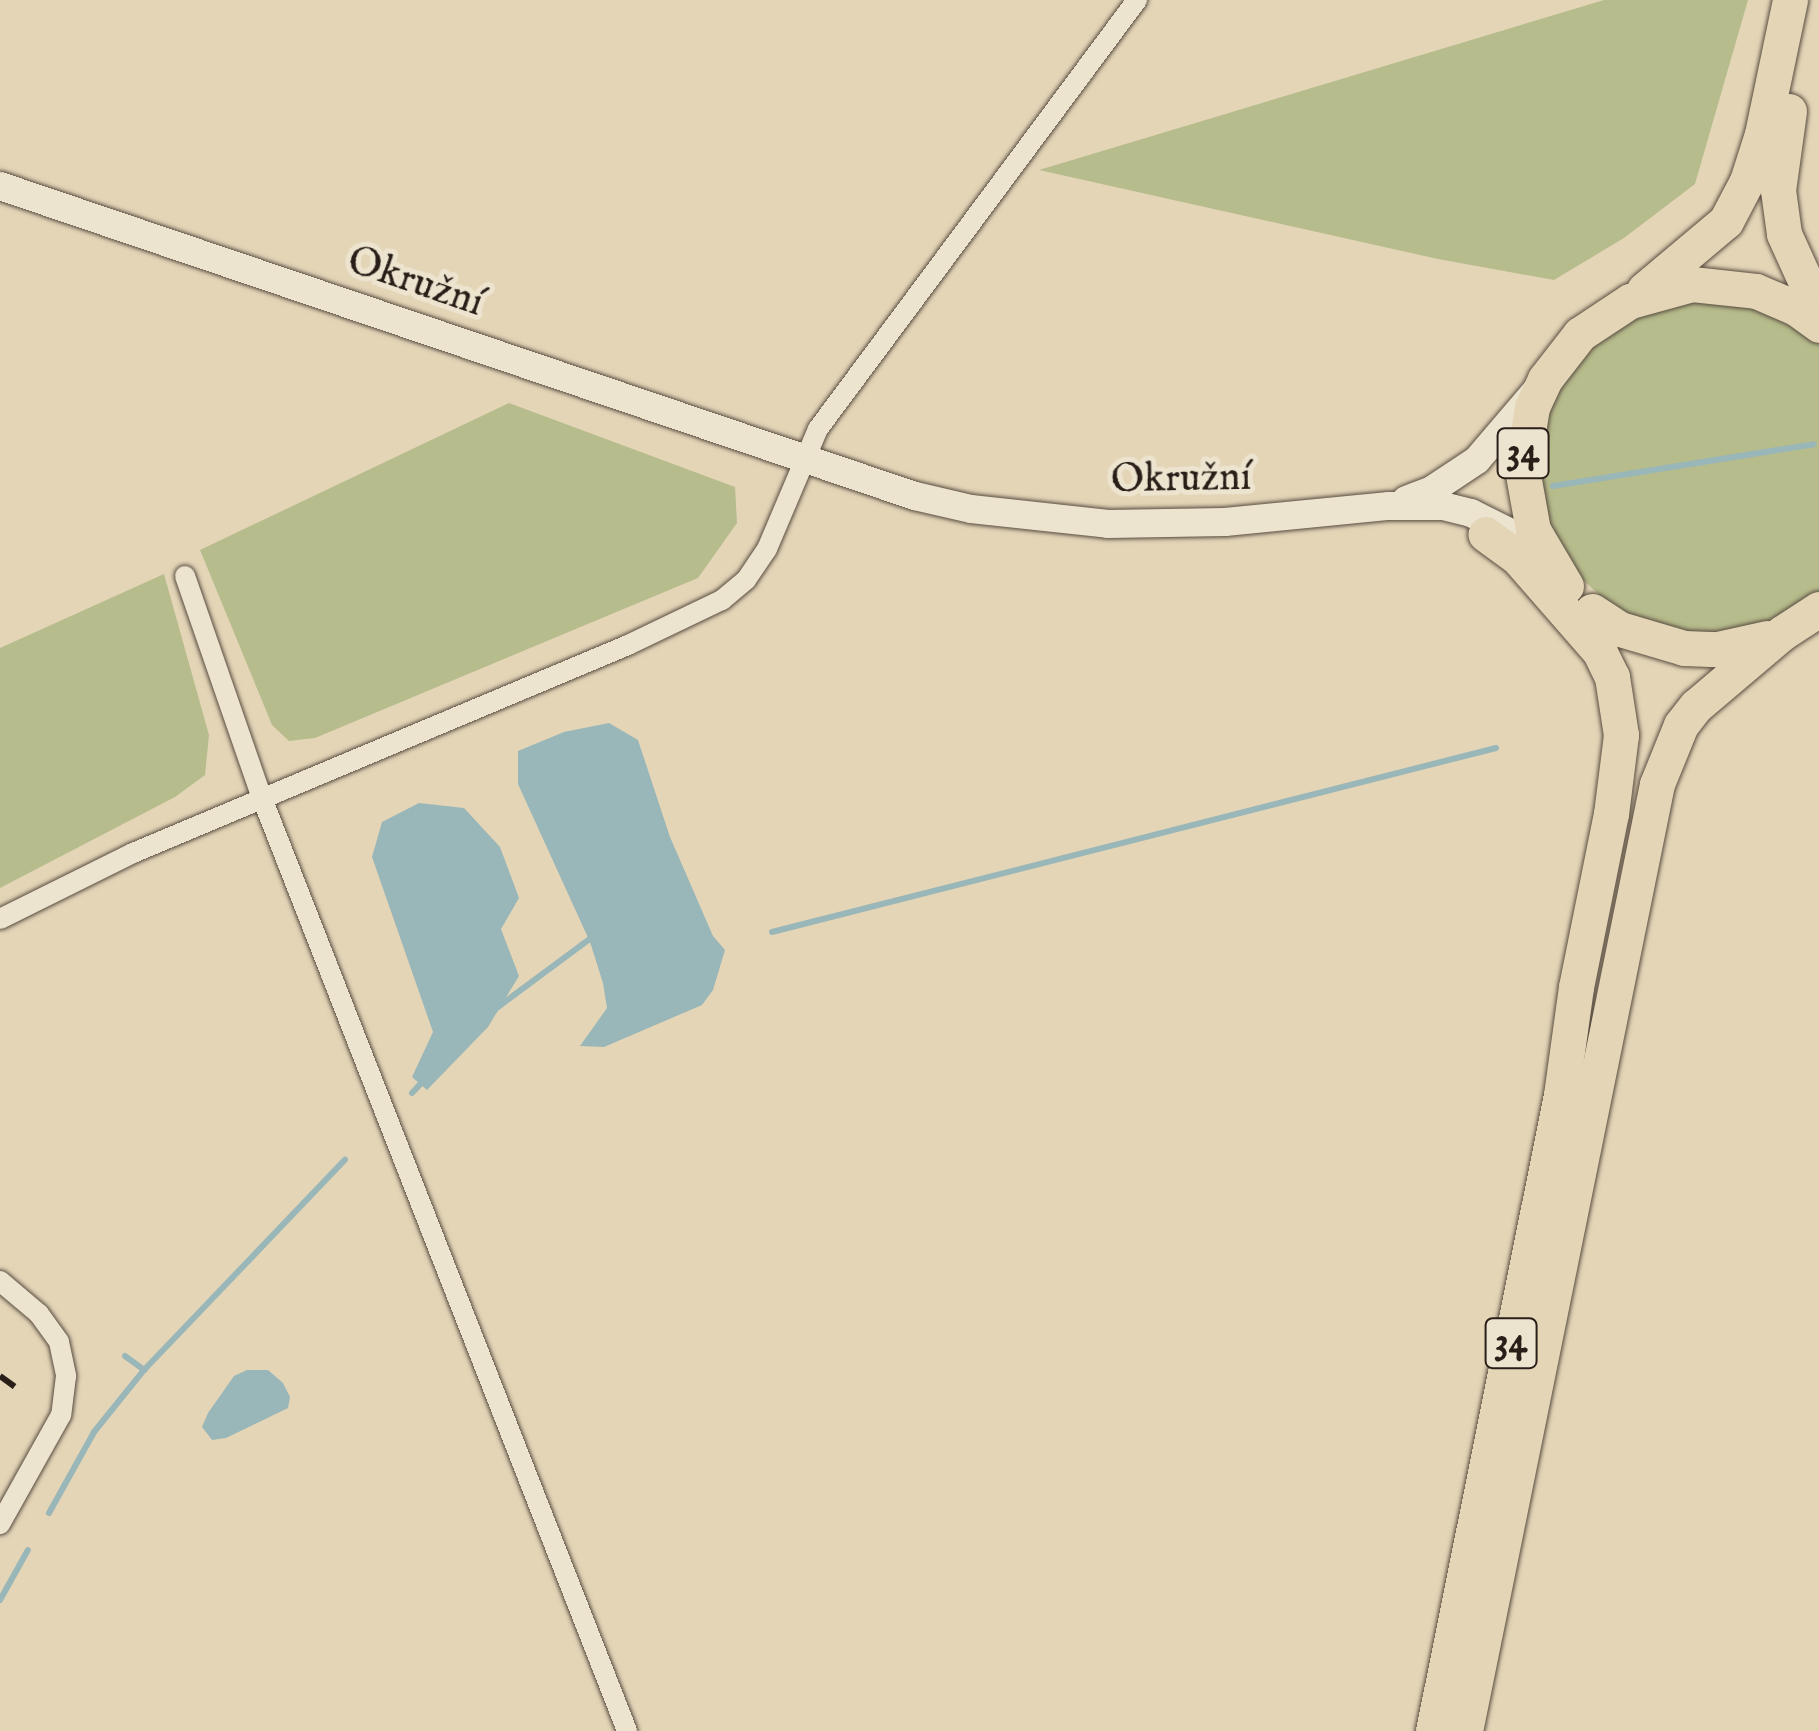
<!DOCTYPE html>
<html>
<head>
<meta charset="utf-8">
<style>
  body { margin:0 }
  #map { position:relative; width:1819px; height:1731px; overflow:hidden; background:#e4d5b7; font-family:"IM FELL English",serif }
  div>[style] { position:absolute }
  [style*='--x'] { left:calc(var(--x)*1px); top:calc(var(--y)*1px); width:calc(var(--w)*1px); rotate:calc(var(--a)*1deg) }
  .green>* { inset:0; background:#b7bc8c }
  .water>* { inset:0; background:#99b6b8 }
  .stream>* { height:6px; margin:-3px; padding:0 3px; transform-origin:3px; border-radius:3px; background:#99b6b8 }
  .roads { filter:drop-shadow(0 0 2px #584c40) drop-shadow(0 0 2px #584c40) }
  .street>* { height:20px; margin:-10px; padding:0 10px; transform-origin:10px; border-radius:10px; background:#ede4d0 }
  .secondary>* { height:28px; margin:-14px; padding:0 14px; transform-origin:14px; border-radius:14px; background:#ede4d0 }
  .highway>* { height:35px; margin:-17.5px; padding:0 17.5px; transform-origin:17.5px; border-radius:17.5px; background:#e4d5b7 }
  .rail>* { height:6px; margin-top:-3px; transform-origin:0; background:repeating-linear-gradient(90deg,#291f18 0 18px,transparent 0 36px) }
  span { translate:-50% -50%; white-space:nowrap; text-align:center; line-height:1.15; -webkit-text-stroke:10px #ede4d0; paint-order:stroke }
  .shield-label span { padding:2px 8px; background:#ede4d0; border:2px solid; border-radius:8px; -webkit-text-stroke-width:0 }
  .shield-label { font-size:38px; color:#291f18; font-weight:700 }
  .street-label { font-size:40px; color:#291f18 }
</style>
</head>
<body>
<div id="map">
  <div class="green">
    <div style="clip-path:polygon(1604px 0,1748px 0,1695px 184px,1624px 238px,1554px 280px,1438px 259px,1039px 170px)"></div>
    <div style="clip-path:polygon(1708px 299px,1745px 303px,1819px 341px,1819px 594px,1756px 629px,1718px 635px,1680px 633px,1642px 622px,1609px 604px,1580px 577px,1559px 546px,1545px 510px,1540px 471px,1543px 433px,1555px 396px,1576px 364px,1603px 336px,1635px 315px,1672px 303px)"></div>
    <div style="clip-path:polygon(509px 403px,735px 487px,737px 523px,698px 578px,315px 738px,289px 741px,272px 725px,200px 550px)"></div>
    <div style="clip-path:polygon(164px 574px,209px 735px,205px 775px,175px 797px,0 888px,0 648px)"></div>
  </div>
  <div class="water">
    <div style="clip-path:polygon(609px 723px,638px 740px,670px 837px,713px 936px,725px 950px,713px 990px,702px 1005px,604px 1047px,580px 1046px,607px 1008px,603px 983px,590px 942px,518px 784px,518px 751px,564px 732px)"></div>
    <div style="clip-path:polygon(419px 803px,464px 808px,500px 847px,519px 898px,501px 929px,519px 976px,488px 1027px,427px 1090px,412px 1077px,433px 1032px,372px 857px,382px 822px)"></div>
    <div style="clip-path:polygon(247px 1370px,268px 1370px,283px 1383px,290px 1397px,288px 1408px,226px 1438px,212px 1440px,202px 1427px,208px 1413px,234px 1376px)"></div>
  </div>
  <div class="stream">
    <div style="--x:1553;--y:486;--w:264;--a:-9.1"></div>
    <div style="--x:772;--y:932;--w:747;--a:-14.26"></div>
    <div style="--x:494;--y:1010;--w:121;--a:-36.6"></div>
    <div style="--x:412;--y:1093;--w:19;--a:-47"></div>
    <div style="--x:125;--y:1356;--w:24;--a:36"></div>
    <div style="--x:49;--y:1513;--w:93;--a:-60.9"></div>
    <div style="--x:94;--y:1432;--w:80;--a:-51.1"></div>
    <div style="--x:144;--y:1370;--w:291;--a:-46.3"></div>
    <div style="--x:0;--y:1600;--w:57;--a:-60.8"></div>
  </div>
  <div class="roads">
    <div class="street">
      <div style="--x:185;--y:576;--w:235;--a:70.9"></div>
      <div style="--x:262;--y:798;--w:1002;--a:68.63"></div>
      <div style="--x:0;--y:919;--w:148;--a:-26.4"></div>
      <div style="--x:133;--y:853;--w:537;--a:-22.79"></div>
      <div style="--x:628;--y:645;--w:104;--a:-25.6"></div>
      <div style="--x:722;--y:600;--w:31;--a:-40"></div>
      <div style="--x:746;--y:580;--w:37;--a:-56"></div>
      <div style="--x:767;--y:549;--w:130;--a:-67"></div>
      <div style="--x:818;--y:429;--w:535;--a:-53.37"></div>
      <div style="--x:0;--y:1281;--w:51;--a:40.2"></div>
      <div style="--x:39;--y:1314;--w:34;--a:54"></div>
      <div style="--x:59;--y:1342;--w:35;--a:78"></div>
      <div style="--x:66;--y:1376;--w:39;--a:97"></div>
      <div style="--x:61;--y:1415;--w:125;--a:119.2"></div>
    </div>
    <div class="secondary">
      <div style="--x:0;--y:186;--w:966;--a:18.72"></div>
      <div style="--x:915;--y:496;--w:57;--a:13.1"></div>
      <div style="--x:971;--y:509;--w:138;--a:6.2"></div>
      <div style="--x:1108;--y:524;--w:117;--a:-1"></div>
      <div style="--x:1225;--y:522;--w:165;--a:-5.6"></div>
      <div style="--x:1389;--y:506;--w:54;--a:0"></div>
      <div style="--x:1443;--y:506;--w:29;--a:14"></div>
      <div style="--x:1471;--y:513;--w:47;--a:26.6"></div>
      <div style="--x:1406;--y:500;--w:28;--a:-21"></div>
      <div style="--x:1432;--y:490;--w:54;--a:-33.7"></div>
      <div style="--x:1477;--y:460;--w:89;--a:-49.5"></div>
    </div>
    <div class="highway">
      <div style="--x:1789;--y:111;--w:80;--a:97.9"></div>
      <div style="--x:1778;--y:190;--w:44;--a:82.2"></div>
      <div style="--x:1784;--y:234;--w:85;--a:65.6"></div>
      <div style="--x:1644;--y:290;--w:107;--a:-40.1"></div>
      <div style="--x:1726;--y:221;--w:45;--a:-62.3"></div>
      <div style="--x:1747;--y:181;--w:49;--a:-72.3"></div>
      <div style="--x:1762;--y:134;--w:137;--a:-78.2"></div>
      <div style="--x:1566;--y:586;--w:65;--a:-120.5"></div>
      <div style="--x:1533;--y:530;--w:62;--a:-100.2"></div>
      <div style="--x:1522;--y:469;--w:63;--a:-80.8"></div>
      <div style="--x:1532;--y:407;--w:31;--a:-65"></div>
      <div style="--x:1545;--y:379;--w:57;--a:-52.1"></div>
      <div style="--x:1580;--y:334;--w:60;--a:-33.4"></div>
      <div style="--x:1630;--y:301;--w:64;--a:-15.3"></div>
      <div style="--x:1692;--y:284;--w:64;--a:6.2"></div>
      <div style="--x:1756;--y:291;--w:43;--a:23"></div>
      <div style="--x:1796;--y:308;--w:29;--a:36"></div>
      <div style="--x:1592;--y:611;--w:33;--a:33"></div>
      <div style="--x:1620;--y:629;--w:67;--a:16.5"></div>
      <div style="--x:1684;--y:648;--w:33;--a:2"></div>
      <div style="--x:1717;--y:649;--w:51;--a:-12.4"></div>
      <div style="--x:1433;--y:1731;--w:649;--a:-78.62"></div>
      <div style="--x:1561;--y:1095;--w:109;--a:-82.1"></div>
      <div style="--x:1576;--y:987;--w:177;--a:-78.6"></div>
      <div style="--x:1611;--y:814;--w:80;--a:-82.8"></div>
      <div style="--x:1621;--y:735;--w:59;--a:-98.8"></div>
      <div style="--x:1612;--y:677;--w:28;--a:-116"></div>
      <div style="--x:1600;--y:652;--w:126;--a:-131.1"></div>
      <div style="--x:1517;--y:557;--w:39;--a:-144"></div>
      <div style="--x:1465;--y:1731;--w:966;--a:-78.54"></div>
      <div style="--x:1657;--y:784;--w:64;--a:-67.9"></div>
      <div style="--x:1681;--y:725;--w:24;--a:-52"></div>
      <div style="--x:1696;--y:706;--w:113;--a:-40.3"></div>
      <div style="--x:1782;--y:633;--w:44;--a:-33"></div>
    </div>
  </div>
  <div class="rail">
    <div style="--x:0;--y:1376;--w:29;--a:36"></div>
  </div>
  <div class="shield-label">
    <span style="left:1523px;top:453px">34</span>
    <span style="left:1511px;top:1343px">34</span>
  </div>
  <div class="street-label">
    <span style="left:415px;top:283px;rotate:19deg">Okružní</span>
    <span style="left:1181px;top:480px;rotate:-1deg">Okružní</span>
  </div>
</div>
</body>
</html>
